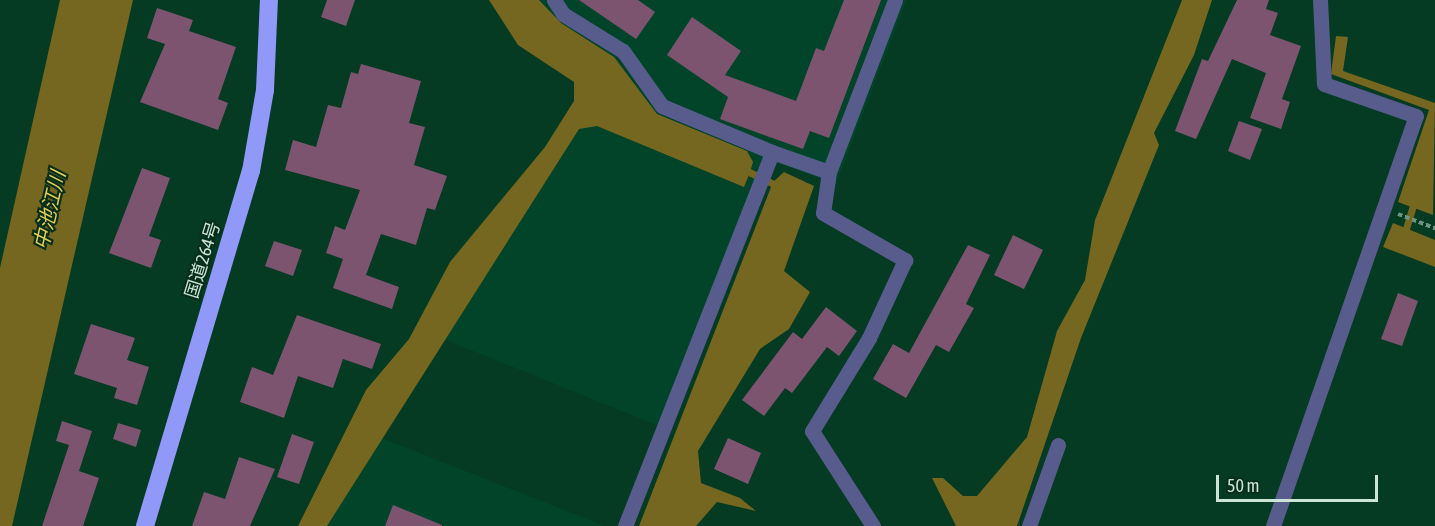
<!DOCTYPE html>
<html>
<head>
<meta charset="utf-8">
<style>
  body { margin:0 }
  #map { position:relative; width:1435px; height:526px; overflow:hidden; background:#053a23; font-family:"Asap Condensed","Noto Sans JP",sans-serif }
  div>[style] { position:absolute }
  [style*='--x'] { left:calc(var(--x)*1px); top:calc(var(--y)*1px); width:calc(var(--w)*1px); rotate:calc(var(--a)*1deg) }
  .built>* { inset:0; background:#024429 }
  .water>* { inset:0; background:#75671f }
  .stream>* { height:7px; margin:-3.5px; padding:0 3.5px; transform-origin:3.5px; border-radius:3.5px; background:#75671f }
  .building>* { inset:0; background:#7d5470 }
  .path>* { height:4px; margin-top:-2px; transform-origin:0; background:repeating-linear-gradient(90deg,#6e9481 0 4.5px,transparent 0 7.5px) }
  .street>* { height:15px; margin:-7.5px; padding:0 7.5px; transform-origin:7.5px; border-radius:7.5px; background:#575c8d }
  .highway>* { height:18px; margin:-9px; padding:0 9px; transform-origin:9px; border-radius:9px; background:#9098f8 }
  span { translate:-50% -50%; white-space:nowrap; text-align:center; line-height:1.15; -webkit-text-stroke:4.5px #082e1c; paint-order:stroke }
  .street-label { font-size:18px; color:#cbe4d5 }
  .water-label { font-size:20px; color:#e6cf51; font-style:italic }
  .scale { position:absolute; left:1216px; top:475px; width:162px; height:27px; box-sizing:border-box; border:3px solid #cbe4d5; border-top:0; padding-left:8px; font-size:18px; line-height:21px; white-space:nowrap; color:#cbe4d5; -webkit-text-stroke:4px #082e1c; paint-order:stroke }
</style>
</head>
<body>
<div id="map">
  <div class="built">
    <div style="clip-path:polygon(516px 0,907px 0,836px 184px,776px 163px,671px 431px,436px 336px,600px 80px)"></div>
    <div style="clip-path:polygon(372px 434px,605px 526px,317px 526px)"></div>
  </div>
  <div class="water">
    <div style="clip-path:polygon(60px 0,133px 0,12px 526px,0 526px,0 268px)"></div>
    <div style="clip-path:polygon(489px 0,539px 0,561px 23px,614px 57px,657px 114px,747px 151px,753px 162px,750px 172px,744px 187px,597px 126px,579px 129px,327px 526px,298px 526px,366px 390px,409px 339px,450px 262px,545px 147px,574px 101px,574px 82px,518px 45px)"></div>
    <div style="clip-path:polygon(1182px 0,1212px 0,1194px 55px,1154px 133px,1159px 145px,1081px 338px,1017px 526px,956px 526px,932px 478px,943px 478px,963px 496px,977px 496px,1027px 437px,1057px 331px,1085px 280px,1095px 220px)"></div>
    <div style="clip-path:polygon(1336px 36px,1348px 37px,1343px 71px,1435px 103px,1433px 215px,1398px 202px,1429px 110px,1331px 74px)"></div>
    <div style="clip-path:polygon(784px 172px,814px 186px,784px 271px,810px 292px,789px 329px,760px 349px,698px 451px,701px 483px,740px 498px,756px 511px,717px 502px,696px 526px,639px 526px,773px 182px)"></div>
    <div style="clip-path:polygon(1393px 223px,1435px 240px,1435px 267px,1383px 247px)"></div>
  </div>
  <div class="stream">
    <div style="--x:743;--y:169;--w:39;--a:26"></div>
    <div style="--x:1404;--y:235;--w:37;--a:-73"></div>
  </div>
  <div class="building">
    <div style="clip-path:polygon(327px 0,355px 0,346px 26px,321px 17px)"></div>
    <div style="clip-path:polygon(579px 0,638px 0,655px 12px,636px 39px)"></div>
    <div style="clip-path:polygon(844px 0,881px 0,829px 138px,810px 131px,803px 149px,720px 119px,728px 97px,667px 55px,692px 17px,741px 51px,725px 75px,796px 101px,816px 48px,824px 51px)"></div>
    <div style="clip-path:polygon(1237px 0,1269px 0,1266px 9px,1278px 13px,1270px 35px,1301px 46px,1282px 99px,1290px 102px,1281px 129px,1250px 118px,1266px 73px,1232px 59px,1196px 139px,1175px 131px,1202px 59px,1208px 61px)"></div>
    <div style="clip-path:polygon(157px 8px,193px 20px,189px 31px,236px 47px,218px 99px,228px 103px,218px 130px,140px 102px,165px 44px,147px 38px)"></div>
    <div style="clip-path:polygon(361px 64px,421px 81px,409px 123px,425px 127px,414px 165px,447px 176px,435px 210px,427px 208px,416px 245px,381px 234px,366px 275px,399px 287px,392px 309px,333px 288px,343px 259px,326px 253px,335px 226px,345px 230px,360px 190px,285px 170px,293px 140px,316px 147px,328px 105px,341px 108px,351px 72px,358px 74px)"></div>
    <div style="clip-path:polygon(1239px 121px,1262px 129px,1250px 160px,1228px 151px)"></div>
    <div style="clip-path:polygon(142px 168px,170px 178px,149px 236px,161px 240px,151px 268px,109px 253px)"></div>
    <div style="clip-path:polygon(1013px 235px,1043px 250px,1024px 289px,994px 275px)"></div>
    <div style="clip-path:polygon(274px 241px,302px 250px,293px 276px,265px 266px)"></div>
    <div style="clip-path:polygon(968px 245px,990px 255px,966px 304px,974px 308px,949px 352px,936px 345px,906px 398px,873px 379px,893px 344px,909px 353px)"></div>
    <div style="clip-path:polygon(1398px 293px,1418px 301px,1402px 346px,1381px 339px)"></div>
    <div style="clip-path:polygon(826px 307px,857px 331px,839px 356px,827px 347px,792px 393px,785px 388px,764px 416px,742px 400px,793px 332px,802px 339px)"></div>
    <div style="clip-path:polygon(297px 315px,381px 344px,372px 369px,343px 359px,333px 388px,298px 376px,284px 418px,240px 402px,252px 367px,273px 375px)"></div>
    <div style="clip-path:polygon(91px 324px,135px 338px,127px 360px,149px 367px,137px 405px,114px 398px,117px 388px,74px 374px)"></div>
    <div style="clip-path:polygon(62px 421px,92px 431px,79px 471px,99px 478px,83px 526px,42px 526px,69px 445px,56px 441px)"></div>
    <div style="clip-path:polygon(118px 423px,141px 430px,136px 447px,113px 439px)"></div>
    <div style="clip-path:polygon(292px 434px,314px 442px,299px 484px,277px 477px)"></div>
    <div style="clip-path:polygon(728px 438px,761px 453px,748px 484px,714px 469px)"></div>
    <div style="clip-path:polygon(239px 457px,275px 469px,250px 526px,192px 526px,204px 492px,225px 499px)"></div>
    <div style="clip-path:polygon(393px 505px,442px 525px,442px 526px,385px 526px)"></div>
  </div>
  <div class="path">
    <div style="--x:1398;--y:214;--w:40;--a:21"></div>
  </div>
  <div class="street">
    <div style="--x:554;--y:0;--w:17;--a:57"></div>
    <div style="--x:563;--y:14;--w:70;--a:31.7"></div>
    <div style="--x:623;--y:51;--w:67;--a:54.7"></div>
    <div style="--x:662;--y:106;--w:119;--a:22.7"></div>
    <div style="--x:829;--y:172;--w:41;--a:98.3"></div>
    <div style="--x:823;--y:213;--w:95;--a:29.8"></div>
    <div style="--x:905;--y:260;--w:86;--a:114.8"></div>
    <div style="--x:869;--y:338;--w:109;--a:121.5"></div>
    <div style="--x:812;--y:431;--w:113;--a:57.3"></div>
    <div style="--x:625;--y:526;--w:402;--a:-68.5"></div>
    <div style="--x:772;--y:152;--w:60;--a:19.3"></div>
    <div style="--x:829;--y:172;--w:184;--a:-69"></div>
    <div style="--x:1029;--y:526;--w:86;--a:-70.3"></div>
    <div style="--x:1273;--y:526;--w:434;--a:-70.8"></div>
    <div style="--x:1416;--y:116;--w:97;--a:-160.8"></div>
    <div style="--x:1324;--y:84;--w:84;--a:-92.7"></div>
  </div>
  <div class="highway">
    <div style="--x:145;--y:526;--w:370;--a:-73.4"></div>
    <div style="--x:251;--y:171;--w:82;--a:-80.2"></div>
    <div style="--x:265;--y:90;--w:90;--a:-87.5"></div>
  </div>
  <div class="street-label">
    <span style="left:203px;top:260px;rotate:-73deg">国道264号</span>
  </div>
  <div class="water-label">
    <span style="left:49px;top:210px;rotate:-77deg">中池江川</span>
  </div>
  <div class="scale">50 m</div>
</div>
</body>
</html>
